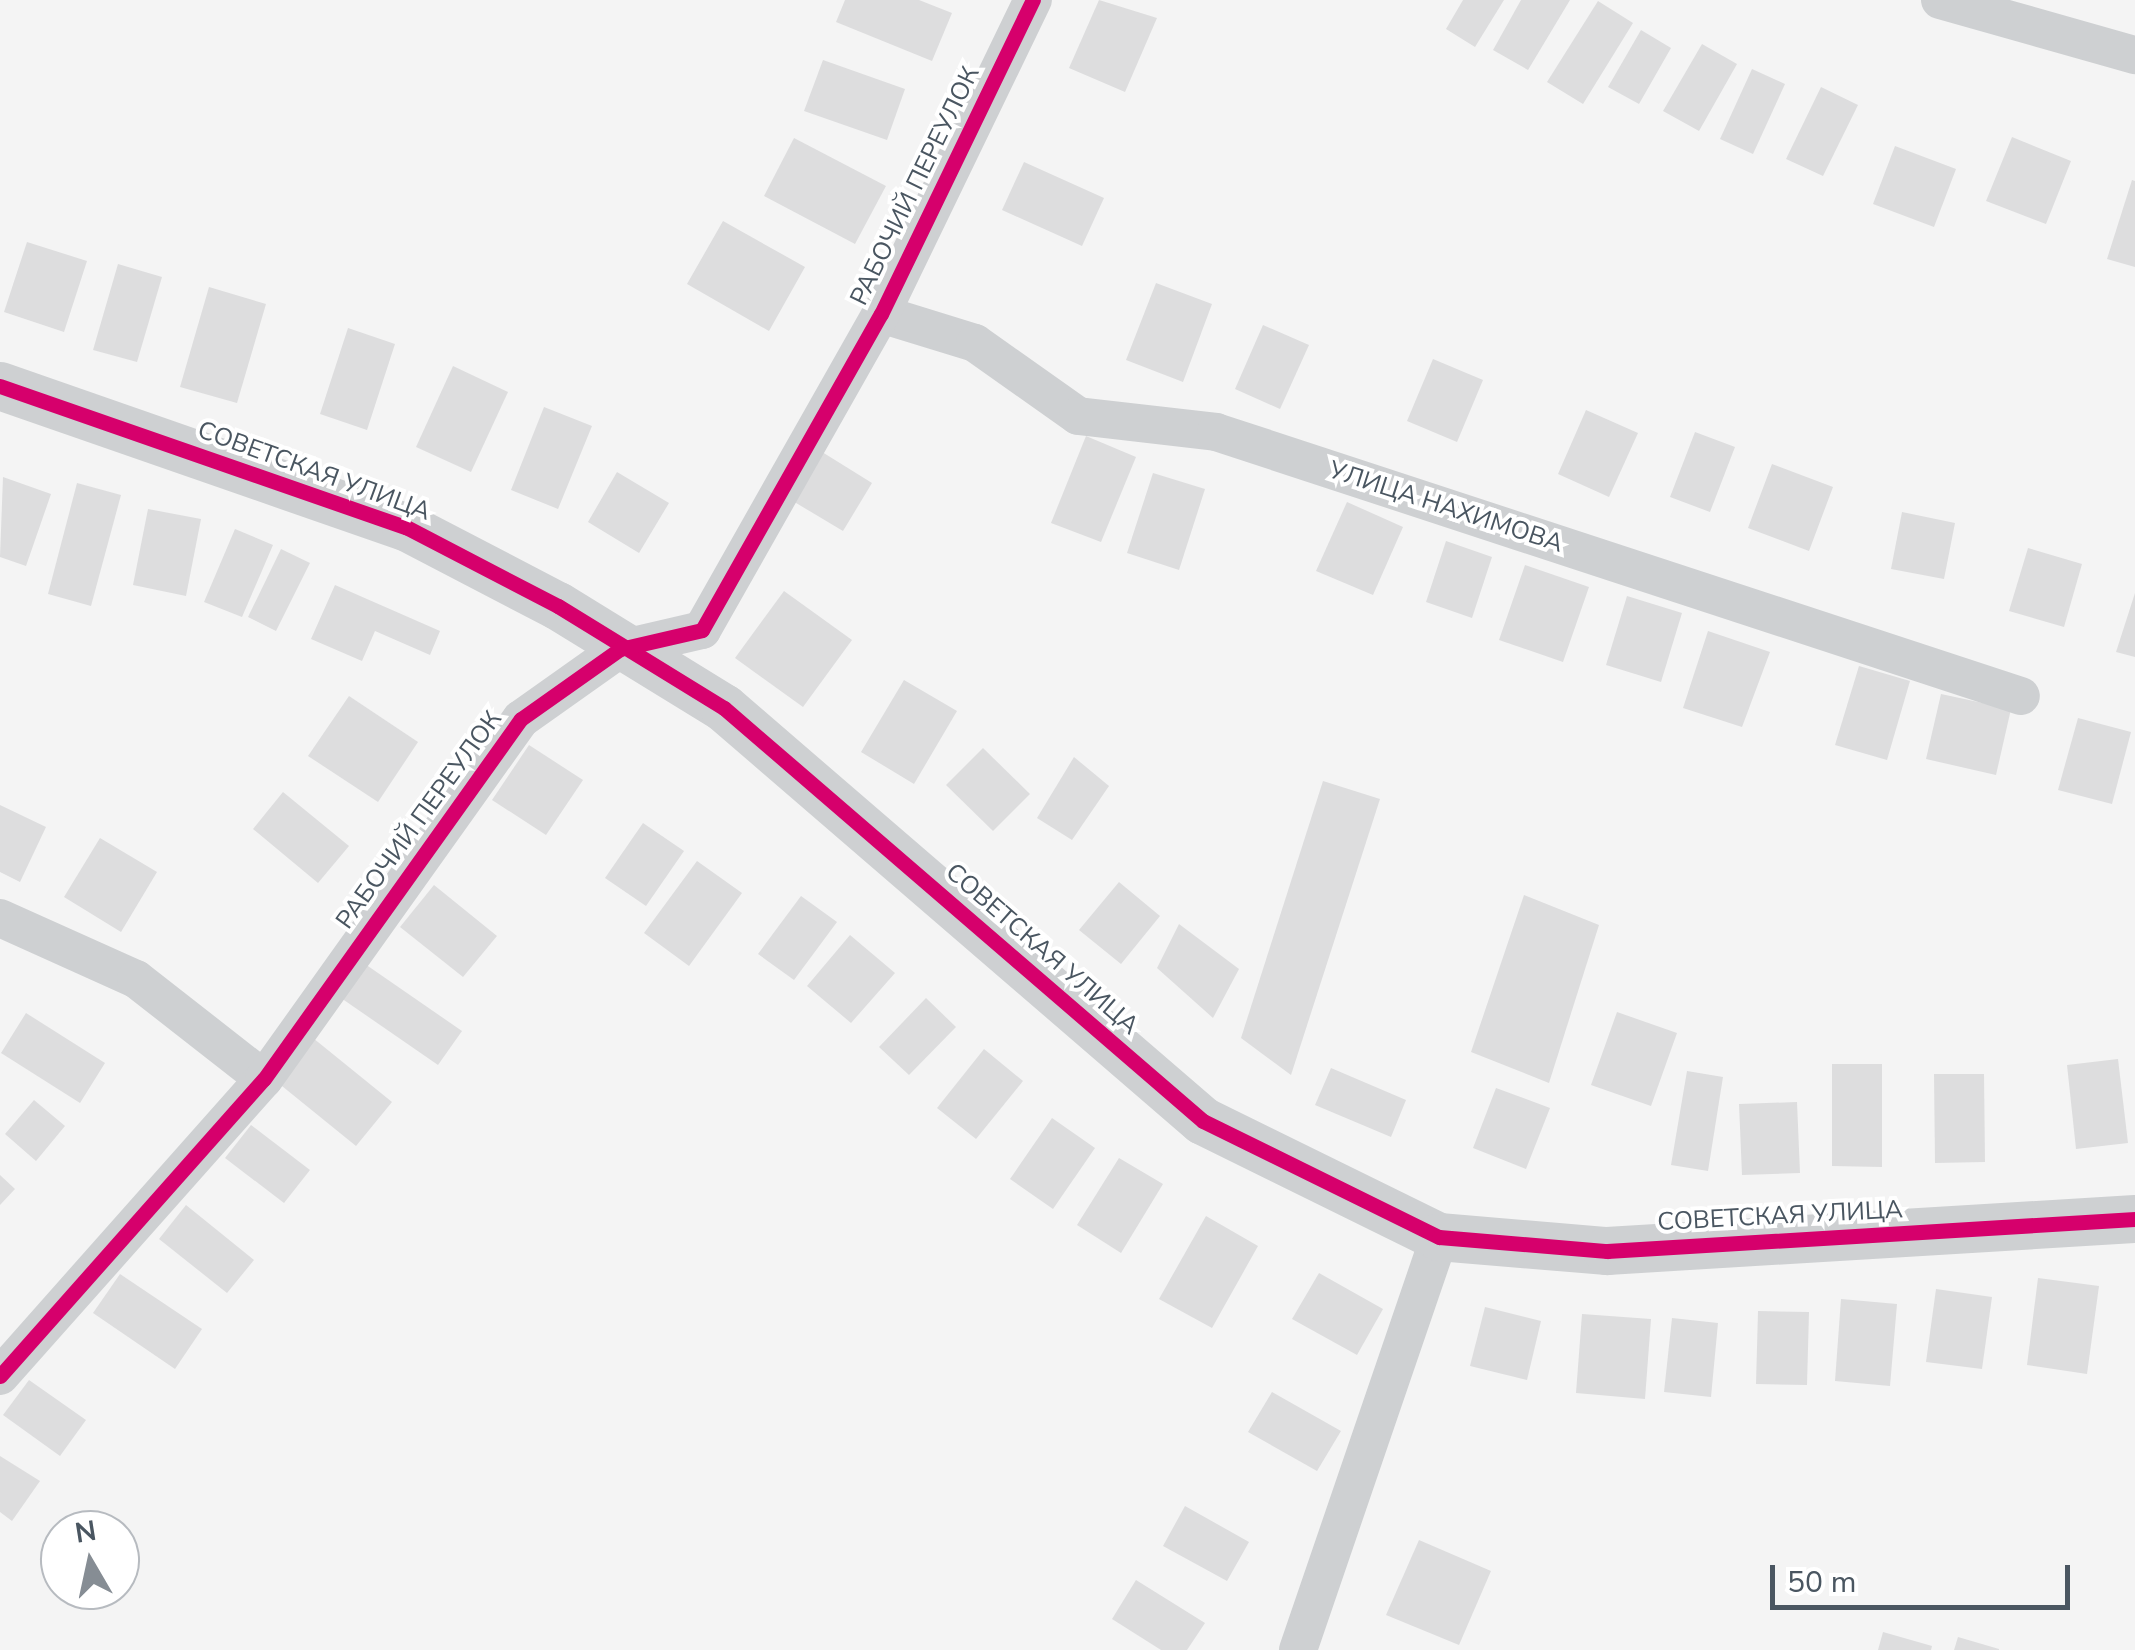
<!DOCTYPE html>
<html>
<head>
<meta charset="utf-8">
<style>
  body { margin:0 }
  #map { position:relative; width:2135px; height:1650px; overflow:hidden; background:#f4f4f4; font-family:"Nunito Sans",sans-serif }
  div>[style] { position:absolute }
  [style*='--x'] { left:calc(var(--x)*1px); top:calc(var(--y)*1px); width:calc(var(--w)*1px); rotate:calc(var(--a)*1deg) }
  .building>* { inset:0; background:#ddddde }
  .minor>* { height:38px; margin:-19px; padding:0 19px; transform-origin:19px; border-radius:19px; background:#ced0d2 }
  .tertiary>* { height:48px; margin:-24px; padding:0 24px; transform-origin:24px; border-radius:24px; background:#ced0d2 }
  .cycleway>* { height:15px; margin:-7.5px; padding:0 7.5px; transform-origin:7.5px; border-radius:7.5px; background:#d6006c }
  span { translate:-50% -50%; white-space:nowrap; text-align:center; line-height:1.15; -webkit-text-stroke:8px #fff; paint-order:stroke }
  .street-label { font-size:25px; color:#4a5661 }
  .north { position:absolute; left:40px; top:1510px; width:100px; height:100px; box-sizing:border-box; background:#fff; border:2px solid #b7bbc0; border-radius:50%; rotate:351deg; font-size:28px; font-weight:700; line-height:40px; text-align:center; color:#4a5661 }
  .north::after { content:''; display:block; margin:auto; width:35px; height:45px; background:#868d94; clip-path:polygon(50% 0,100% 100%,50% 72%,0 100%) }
  .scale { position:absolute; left:1770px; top:1565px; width:300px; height:45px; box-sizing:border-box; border:5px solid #4a5661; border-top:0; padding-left:12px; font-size:30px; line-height:35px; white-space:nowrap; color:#4a5661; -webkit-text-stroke:8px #fff; paint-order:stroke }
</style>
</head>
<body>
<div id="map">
  <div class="building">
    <div style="clip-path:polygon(845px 0,919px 0,952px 13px,932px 61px,836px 22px)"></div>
    <div style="clip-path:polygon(1099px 0,1157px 18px,1125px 92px,1069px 68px)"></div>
    <div style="clip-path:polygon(1463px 0,1504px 0,1475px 47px,1446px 29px)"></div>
    <div style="clip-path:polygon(1521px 0,1570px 0,1528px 70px,1493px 50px)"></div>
    <div style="clip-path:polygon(1598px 1px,1633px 23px,1583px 104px,1547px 82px)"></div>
    <div style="clip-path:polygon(1641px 30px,1671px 48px,1639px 104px,1608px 87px)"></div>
    <div style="clip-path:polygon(1702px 44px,1737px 64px,1699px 131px,1663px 111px)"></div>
    <div style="clip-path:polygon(823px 60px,905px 89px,887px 140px,804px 111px)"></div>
    <div style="clip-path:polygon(1752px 69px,1785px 84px,1753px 154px,1720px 139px)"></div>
    <div style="clip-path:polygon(1821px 87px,1858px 105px,1823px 176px,1786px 159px)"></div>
    <div style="clip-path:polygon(2012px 137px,2071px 161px,2046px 224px,1986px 201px)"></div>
    <div style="clip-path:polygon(794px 138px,886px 186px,855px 244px,764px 196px)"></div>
    <div style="clip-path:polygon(1895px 146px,1956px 169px,1934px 227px,1873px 204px)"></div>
    <div style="clip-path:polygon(1024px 162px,1104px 198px,1082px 246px,1002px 210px)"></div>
    <div style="clip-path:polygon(2132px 180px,2135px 181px,2135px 267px,2107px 259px)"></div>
    <div style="clip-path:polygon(723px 221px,805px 267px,769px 331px,687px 284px)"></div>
    <div style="clip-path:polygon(27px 242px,87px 261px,64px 332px,4px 312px)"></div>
    <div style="clip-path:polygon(118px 264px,162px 277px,137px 362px,93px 350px)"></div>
    <div style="clip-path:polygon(1156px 283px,1212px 304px,1183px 382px,1126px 360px)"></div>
    <div style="clip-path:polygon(209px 287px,266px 304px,237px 403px,180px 387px)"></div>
    <div style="clip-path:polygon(1263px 325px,1309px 345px,1280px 409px,1235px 389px)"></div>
    <div style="clip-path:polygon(348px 328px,395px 344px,367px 430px,320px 414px)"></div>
    <div style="clip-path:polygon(1433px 359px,1483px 380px,1457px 442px,1407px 421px)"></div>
    <div style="clip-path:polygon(453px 366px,508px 392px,471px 472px,416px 447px)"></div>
    <div style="clip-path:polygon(544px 407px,592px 426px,558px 509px,511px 490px)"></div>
    <div style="clip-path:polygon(1586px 410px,1638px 433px,1609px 497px,1558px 474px)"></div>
    <div style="clip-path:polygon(1695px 432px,1735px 447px,1710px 512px,1670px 497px)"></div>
    <div style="clip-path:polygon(1086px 436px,1136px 457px,1101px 542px,1051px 523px)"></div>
    <div style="clip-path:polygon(806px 442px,872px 483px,843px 531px,776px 491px)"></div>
    <div style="clip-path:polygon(1772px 464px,1833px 487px,1809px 551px,1748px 528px)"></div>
    <div style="clip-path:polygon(617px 472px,669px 503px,639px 553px,588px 522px)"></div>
    <div style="clip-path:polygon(1153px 473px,1205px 489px,1179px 570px,1127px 553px)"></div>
    <div style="clip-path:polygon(3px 477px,51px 494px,26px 566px,0 557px)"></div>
    <div style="clip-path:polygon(77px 483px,121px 495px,91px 606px,48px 594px)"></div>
    <div style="clip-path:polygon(1347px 502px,1403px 527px,1373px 595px,1316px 571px)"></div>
    <div style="clip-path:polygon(148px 509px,201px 519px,186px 596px,133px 585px)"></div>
    <div style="clip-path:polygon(1902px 512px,1955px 523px,1944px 579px,1891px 569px)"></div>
    <div style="clip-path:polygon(235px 529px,273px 545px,242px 617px,204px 602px)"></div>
    <div style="clip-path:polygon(1446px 541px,1492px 557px,1472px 618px,1426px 602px)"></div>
    <div style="clip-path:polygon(2028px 548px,2082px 564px,2064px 627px,2009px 611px)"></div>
    <div style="clip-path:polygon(281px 549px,310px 563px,276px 631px,248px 617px)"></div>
    <div style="clip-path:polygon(1525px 565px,1589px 587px,1563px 662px,1499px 640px)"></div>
    <div style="clip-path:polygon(335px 585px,440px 631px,430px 655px,375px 631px,362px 661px,311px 639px)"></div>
    <div style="clip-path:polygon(784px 591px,852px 640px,803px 707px,735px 658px)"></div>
    <div style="clip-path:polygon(2135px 593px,2135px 657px,2116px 652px)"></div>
    <div style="clip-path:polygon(1627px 596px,1682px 613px,1661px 682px,1606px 665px)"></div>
    <div style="clip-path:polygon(1708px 631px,1770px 652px,1742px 727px,1683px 708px)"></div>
    <div style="clip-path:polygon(1859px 666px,1910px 681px,1887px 760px,1835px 745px)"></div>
    <div style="clip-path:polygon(904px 680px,957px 711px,914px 784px,861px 752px)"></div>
    <div style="clip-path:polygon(1941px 694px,2011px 709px,1996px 775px,1926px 759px)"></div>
    <div style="clip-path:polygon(349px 696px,418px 742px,378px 802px,308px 756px)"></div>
    <div style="clip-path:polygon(2078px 718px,2131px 732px,2112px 804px,2058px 790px)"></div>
    <div style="clip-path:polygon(529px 745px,583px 780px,546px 835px,492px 800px)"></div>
    <div style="clip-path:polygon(983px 748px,1030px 794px,993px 831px,946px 785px)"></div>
    <div style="clip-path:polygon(1074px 757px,1109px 786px,1072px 840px,1037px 818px)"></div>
    <div style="clip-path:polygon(1323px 781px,1380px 799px,1291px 1075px,1241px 1038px)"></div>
    <div style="clip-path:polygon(283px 792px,349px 846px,318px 883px,253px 829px)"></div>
    <div style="clip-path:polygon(0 805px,46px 827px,20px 882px,0 872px)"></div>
    <div style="clip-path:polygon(643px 823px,684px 851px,646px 906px,605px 878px)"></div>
    <div style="clip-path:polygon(100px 838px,157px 872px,121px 932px,64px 897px)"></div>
    <div style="clip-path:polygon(697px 861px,742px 893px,689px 966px,644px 933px)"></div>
    <div style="clip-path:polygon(1119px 882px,1160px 916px,1121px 964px,1079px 930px)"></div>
    <div style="clip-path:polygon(434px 885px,497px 936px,463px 977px,400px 927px)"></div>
    <div style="clip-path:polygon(1524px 895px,1599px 925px,1549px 1083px,1471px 1052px)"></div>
    <div style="clip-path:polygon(801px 896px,837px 922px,794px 980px,758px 954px)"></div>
    <div style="clip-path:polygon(1179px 924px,1239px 969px,1213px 1018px,1157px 968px)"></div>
    <div style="clip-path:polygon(850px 935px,895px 973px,851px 1023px,807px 986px)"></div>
    <div style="clip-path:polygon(365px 964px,462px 1031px,438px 1065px,341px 998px)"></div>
    <div style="clip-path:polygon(926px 998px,956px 1027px,909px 1075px,879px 1047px)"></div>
    <div style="clip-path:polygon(1617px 1012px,1677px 1033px,1651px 1106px,1591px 1085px)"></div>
    <div style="clip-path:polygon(26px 1013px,105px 1063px,80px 1103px,1px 1053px)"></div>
    <div style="clip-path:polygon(313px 1038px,392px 1102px,356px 1146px,277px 1082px)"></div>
    <div style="clip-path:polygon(984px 1049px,1023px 1081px,976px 1139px,937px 1108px)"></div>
    <div style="clip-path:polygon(2118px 1059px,2128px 1143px,2076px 1149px,2067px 1065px)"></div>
    <div style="clip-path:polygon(1832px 1064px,1882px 1064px,1882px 1167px,1832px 1166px)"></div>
    <div style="clip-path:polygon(1331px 1068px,1406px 1100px,1391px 1137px,1315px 1105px)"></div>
    <div style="clip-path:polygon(1687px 1071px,1723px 1077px,1708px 1171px,1671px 1165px)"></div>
    <div style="clip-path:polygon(1934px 1074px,1984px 1074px,1985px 1162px,1935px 1163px)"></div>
    <div style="clip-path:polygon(1496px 1088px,1550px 1108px,1526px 1169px,1473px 1148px)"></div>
    <div style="clip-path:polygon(34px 1100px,65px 1126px,36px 1161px,5px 1134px)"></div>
    <div style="clip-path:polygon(1797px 1102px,1800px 1173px,1742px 1175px,1739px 1104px)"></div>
    <div style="clip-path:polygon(1052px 1118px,1095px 1148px,1053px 1209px,1010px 1179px)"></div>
    <div style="clip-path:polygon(251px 1125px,310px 1170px,284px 1203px,225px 1158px)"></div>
    <div style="clip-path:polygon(1119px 1158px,1163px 1184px,1121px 1253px,1077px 1225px)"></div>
    <div style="clip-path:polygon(0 1175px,15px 1189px,0 1205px)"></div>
    <div style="clip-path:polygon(186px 1205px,254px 1260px,227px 1293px,159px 1239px)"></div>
    <div style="clip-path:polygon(1206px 1216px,1258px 1246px,1212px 1328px,1159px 1299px)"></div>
    <div style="clip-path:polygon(1319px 1273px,1383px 1309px,1357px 1355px,1292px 1319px)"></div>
    <div style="clip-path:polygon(120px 1274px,202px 1329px,175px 1369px,93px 1313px)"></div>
    <div style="clip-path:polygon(2038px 1278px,2099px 1286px,2087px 1374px,2027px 1365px)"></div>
    <div style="clip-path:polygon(1936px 1289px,1992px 1297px,1982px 1369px,1926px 1362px)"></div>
    <div style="clip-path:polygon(1841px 1299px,1897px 1304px,1890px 1386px,1835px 1381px)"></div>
    <div style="clip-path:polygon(1485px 1307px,1541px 1321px,1527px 1380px,1470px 1366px)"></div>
    <div style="clip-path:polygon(1758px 1311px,1809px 1312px,1807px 1385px,1756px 1384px)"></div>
    <div style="clip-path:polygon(1582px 1314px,1651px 1319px,1645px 1399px,1576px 1393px)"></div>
    <div style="clip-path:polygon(1672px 1318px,1718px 1323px,1711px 1397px,1664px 1392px)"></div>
    <div style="clip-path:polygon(29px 1380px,86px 1420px,60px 1456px,3px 1415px)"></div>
    <div style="clip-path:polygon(1272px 1392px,1341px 1431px,1317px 1471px,1248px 1432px)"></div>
    <div style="clip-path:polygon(0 1456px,40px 1481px,12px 1521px,0 1512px)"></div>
    <div style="clip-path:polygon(1185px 1506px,1249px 1542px,1227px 1581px,1163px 1546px)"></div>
    <div style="clip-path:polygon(1419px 1540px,1491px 1571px,1459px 1645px,1386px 1615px)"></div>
    <div style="clip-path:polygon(1136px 1580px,1205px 1623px,1187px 1650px,1161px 1650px,1112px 1619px)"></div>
    <div style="clip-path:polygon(1883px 1632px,1932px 1646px,1931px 1650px,1878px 1650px)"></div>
    <div style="clip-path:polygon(1958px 1637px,1999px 1649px,1999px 1650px,1954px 1650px)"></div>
  </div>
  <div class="minor">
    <div style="--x:1940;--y:0;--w:203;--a:15.8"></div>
    <div style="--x:881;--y:314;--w:98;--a:17.1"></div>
    <div style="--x:975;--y:343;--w:126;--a:35.3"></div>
    <div style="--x:1078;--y:416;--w:139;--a:6.6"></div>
    <div style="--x:1216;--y:432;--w:847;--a:18.16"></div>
    <div style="--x:0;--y:918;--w:149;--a:24.2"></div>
    <div style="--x:136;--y:979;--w:162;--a:38"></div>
    <div style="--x:0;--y:1376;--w:397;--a:-48.4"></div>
    <div style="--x:264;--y:1079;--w:442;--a:-54.5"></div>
    <div style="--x:521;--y:719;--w:121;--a:-35.3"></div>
    <div style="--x:620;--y:649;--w:84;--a:-13"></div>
    <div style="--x:702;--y:630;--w:363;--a:-60.5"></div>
    <div style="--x:881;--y:314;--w:349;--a:-64.2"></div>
    <div style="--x:1298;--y:1650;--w:436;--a:-71.1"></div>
  </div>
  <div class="tertiary">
    <div style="--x:0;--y:386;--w:430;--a:19.2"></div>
    <div style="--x:406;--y:527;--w:171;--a:27.5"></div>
    <div style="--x:558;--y:606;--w:195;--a:31.6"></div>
    <div style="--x:724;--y:708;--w:632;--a:40.77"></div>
    <div style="--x:1203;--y:1121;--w:263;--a:26.2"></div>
    <div style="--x:1439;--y:1237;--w:169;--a:4.8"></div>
    <div style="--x:1607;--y:1251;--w:529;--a:-3.47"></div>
  </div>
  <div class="cycleway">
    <div style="--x:0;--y:386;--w:430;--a:19.2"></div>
    <div style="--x:406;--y:527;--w:171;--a:27.5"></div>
    <div style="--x:558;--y:606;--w:195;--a:31.6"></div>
    <div style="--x:724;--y:708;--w:632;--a:40.77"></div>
    <div style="--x:1203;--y:1121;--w:263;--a:26.2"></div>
    <div style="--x:1439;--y:1237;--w:169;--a:4.8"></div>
    <div style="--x:1607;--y:1251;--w:529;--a:-3.47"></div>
    <div style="--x:0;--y:1376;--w:397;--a:-48.4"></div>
    <div style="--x:264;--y:1079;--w:442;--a:-54.5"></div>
    <div style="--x:521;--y:719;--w:121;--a:-35.3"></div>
    <div style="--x:620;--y:649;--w:84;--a:-13"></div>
    <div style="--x:702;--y:630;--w:363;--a:-60.5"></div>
    <div style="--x:881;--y:314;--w:349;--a:-64.2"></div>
  </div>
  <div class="street-label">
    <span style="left:915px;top:186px;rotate:-64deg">РАБОЧИЙ ПЕРЕУЛОК</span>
    <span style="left:314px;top:471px;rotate:20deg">СОВЕТСКАЯ УЛИЦА</span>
    <span style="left:1446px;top:507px;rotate:18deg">УЛИЦА НАХИМОВА</span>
    <span style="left:419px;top:820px;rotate:-54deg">РАБОЧИЙ ПЕРЕУЛОК</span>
    <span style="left:1042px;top:949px;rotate:41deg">СОВЕТСКАЯ УЛИЦА</span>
    <span style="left:1780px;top:1216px;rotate:-3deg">СОВЕТСКАЯ УЛИЦА</span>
  </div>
  <div class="north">N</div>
  <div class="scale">50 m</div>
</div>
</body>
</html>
